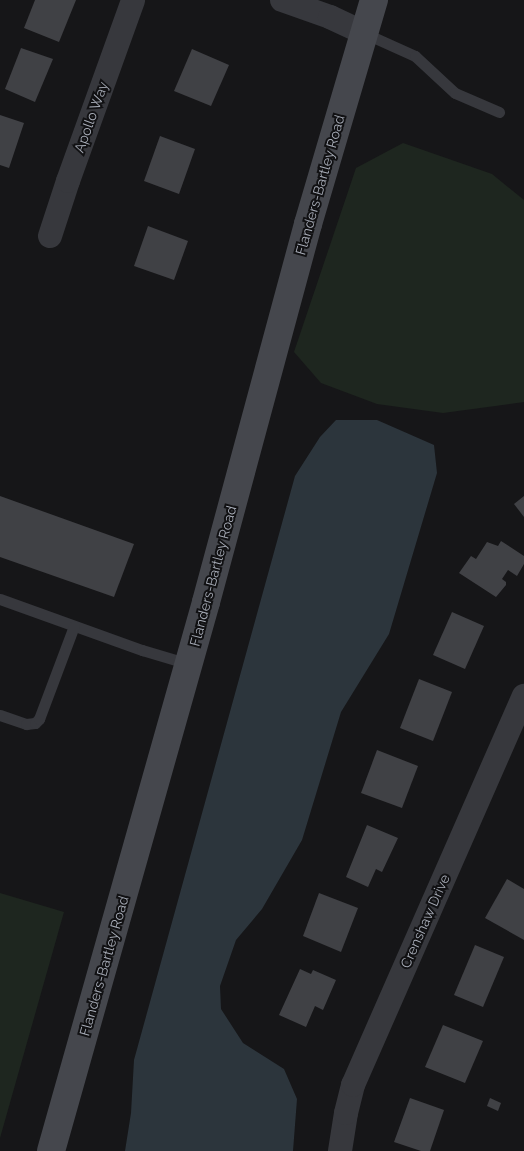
<!DOCTYPE html>
<html>
<head>
<meta charset="utf-8">
<style>
  body { margin:0 }
  #map { position:relative; width:524px; height:1151px; overflow:hidden; background:#161618; font-family:Raleway,sans-serif }
  div>[style] { position:absolute }
  [style*='--x'] { left:calc(var(--x)*1px); top:calc(var(--y)*1px); width:calc(var(--w)*1px); rotate:calc(var(--a)*1deg) }
  .green>* { inset:0; background:#1e261f }
  .water>* { inset:0; background:#2c353c }
  .building>* { inset:0; background:#404145 }
  .lane>* { height:11px; margin:-5.5px; padding:0 5.5px; transform-origin:5.5px; border-radius:5.5px; background:#37383d }
  .street>* { height:24px; margin:-12px; padding:0 12px; transform-origin:12px; border-radius:12px; background:#37383d }
  .secondary>* { height:28px; margin:-14px; padding:0 14px; transform-origin:14px; border-radius:14px; background:#45474d }
  span { translate:-50% -50%; white-space:nowrap; text-align:center; line-height:1.15; -webkit-text-stroke:4px #111113; paint-order:stroke }
  .street-label { font-size:14px; color:#a8adb8 }
</style>
</head>
<body>
<div id="map">
  <div class="green">
    <div style="clip-path:polygon(403px 143px,492px 174px,524px 200px,524px 402px,443px 413px,377px 404px,321px 383px,294px 352px,356px 168px)"></div>
    <div style="clip-path:polygon(0 893px,64px 912px,0 1138px)"></div>
  </div>
  <div class="water">
    <div style="clip-path:polygon(336px 420px,377px 420px,434px 445px,437px 473px,389px 634px,341px 712px,302px 840px,262px 909px,236px 940px,220px 986px,221px 1009px,243px 1043px,284px 1069px,297px 1099px,293px 1151px,125px 1151px,131px 1113px,134px 1060px,295px 476px,320px 437px)"></div>
  </div>
  <div class="building">
    <div style="clip-path:polygon(35px 0,76px 0,59px 42px,24px 28px)"></div>
    <div style="clip-path:polygon(21px 48px,53px 59px,35px 102px,5px 89px)"></div>
    <div style="clip-path:polygon(192px 49px,229px 65px,211px 106px,174px 91px)"></div>
    <div style="clip-path:polygon(0 115px,24px 123px,9px 168px,0 165px)"></div>
    <div style="clip-path:polygon(160px 136px,195px 149px,179px 194px,144px 181px)"></div>
    <div style="clip-path:polygon(148px 226px,188px 241px,174px 280px,134px 266px)"></div>
    <div style="clip-path:polygon(0 496px,134px 544px,114px 597px,0 557px)"></div>
    <div style="clip-path:polygon(524px 496px,524px 517px,514px 504px)"></div>
    <div style="clip-path:polygon(501px 541px,524px 556px,524px 564px,517px 576px,508px 570px,502px 579px,506px 582px,506px 585px,496px 597px,459px 573px,471px 556px,476px 559px,487px 542px,498px 546px)"></div>
    <div style="clip-path:polygon(452px 612px,484px 626px,465px 669px,433px 655px)"></div>
    <div style="clip-path:polygon(419px 679px,452px 692px,433px 741px,400px 728px)"></div>
    <div style="clip-path:polygon(377px 750px,418px 766px,402px 808px,361px 793px)"></div>
    <div style="clip-path:polygon(367px 825px,398px 838px,382px 872px,376px 869px,368px 887px,346px 877px)"></div>
    <div style="clip-path:polygon(507px 879px,524px 889px,524px 940px,485px 918px)"></div>
    <div style="clip-path:polygon(319px 893px,358px 908px,341px 952px,303px 936px)"></div>
    <div style="clip-path:polygon(475px 945px,504px 957px,483px 1007px,454px 995px)"></div>
    <div style="clip-path:polygon(300px 969px,311px 974px,313px 970px,336px 980px,323px 1010px,315px 1006px,306px 1027px,279px 1015px)"></div>
    <div style="clip-path:polygon(443px 1025px,483px 1041px,465px 1083px,425px 1067px)"></div>
    <div style="clip-path:polygon(410px 1098px,444px 1110px,430px 1151px,421px 1151px,394px 1142px)"></div>
    <div style="clip-path:polygon(490px 1098px,501px 1103px,498px 1111px,487px 1106px)"></div>
  </div>
  <div class="lane">
    <div style="--x:364;--y:33;--w:56;--a:24.3"></div>
    <div style="--x:415;--y:56;--w:54;--a:42.8"></div>
    <div style="--x:455;--y:93;--w:48;--a:23.4"></div>
    <div style="--x:0;--y:599;--w:151;--a:19.8"></div>
    <div style="--x:142;--y:650;--w:49;--a:16.6"></div>
    <div style="--x:0;--y:715;--w:28;--a:19"></div>
    <div style="--x:26;--y:724;--w:9;--a:-6"></div>
    <div style="--x:35;--y:723;--w:6;--a:-45"></div>
    <div style="--x:39;--y:719;--w:99;--a:-69.4"></div>
  </div>
  <div class="street">
    <div style="--x:282;--y:0;--w:51;--a:19.5"></div>
    <div style="--x:330;--y:17;--w:38;--a:25"></div>
    <div style="--x:50;--y:236;--w:58;--a:-71.9"></div>
    <div style="--x:68;--y:181;--w:192;--a:-70.2"></div>
    <div style="--x:340;--y:1151;--w:38;--a:-81"></div>
    <div style="--x:346;--y:1113;--w:29;--a:-76"></div>
    <div style="--x:353;--y:1085;--w:425;--a:-66.3"></div>
  </div>
  <div class="secondary">
    <div style="--x:51;--y:1151;--w:570;--a:-74.23"></div>
    <div style="--x:206;--y:602;--w:392;--a:-74.9"></div>
    <div style="--x:308;--y:224;--w:234;--a:-73.6"></div>
  </div>
  <div class="street-label">
    <span style="left:91px;top:117px;rotate:-70deg">Apollo Way</span>
    <span style="left:320px;top:185px;rotate:-74deg">Flanders-Bartley Road</span>
    <span style="left:213px;top:576px;rotate:-75deg">Flanders-Bartley Road</span>
    <span style="left:425px;top:921px;rotate:-66deg">Crenshaw Drive</span>
    <span style="left:104px;top:966px;rotate:-74deg">Flanders-Bartley Road</span>
  </div>
</div>
</body>
</html>
